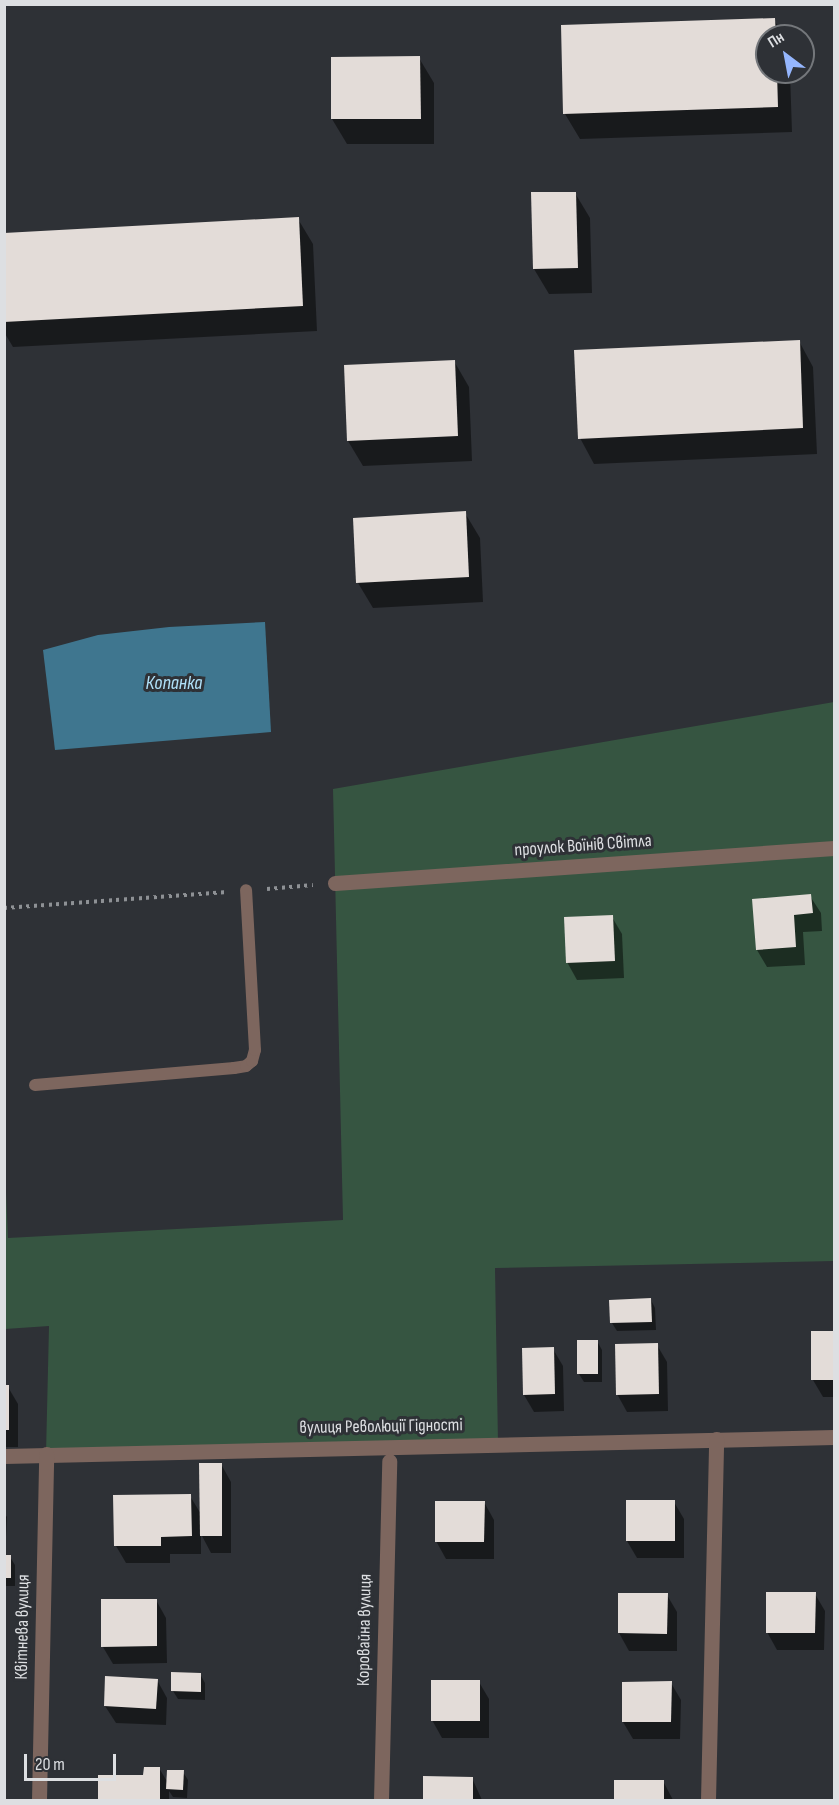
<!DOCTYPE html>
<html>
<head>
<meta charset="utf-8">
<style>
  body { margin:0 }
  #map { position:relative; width:839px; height:1805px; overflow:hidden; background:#2e3136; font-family:"Sofia Sans Condensed",sans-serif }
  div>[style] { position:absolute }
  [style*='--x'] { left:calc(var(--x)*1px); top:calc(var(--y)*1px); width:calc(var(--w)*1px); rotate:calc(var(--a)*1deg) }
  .green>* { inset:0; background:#365541 }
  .water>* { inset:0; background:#3f768f }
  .shadow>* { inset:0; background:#0007 }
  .building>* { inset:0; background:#e3dcd8 }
  .path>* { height:4px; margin-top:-2px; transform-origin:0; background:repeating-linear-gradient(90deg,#8e9195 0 3px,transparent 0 7.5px) }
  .service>* { height:12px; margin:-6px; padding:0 6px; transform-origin:6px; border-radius:6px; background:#7d665e }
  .minor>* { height:15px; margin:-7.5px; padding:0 7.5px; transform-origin:7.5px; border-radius:7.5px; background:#7d665e }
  span { translate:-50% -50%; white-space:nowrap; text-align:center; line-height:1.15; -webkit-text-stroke:6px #2e3136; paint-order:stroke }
  .street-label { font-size:18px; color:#dddfe2 }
  .water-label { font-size:20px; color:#afe0f8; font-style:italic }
  .frame { position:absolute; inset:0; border:6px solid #dddfe2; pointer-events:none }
  .north { position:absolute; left:755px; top:24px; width:60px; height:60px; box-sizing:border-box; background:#2e3136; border:2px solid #74777b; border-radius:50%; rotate:328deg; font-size:16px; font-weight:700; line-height:24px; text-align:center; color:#dddfe2 }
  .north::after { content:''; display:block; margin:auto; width:21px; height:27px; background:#95b6fd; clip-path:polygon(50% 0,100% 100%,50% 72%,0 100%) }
  .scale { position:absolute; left:24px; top:1754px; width:92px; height:27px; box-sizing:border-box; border:3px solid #dddfe2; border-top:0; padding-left:8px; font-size:18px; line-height:21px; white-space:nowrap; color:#dddfe2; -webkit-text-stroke:4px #2e3136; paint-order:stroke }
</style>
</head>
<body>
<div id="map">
  <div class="green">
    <div style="clip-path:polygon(834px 702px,834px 1261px,495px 1268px,498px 1443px,46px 1454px,49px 1326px,5px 1329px,4px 1146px,8px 1238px,343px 1220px,333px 789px)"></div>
  </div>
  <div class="water">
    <div style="clip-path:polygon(265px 622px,271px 732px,55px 750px,43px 650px,98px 635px,169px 627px)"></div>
  </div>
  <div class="shadow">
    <div style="clip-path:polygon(774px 20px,784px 36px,767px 36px,767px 72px,790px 72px,792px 132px,580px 139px,565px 114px)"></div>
    <div style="clip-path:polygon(419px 58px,434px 83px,434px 144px,347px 144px,332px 119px)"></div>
    <div style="clip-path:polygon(575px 193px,590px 218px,592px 293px,549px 294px,534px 269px,533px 194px)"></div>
    <div style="clip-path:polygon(298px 219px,313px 244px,317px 331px,13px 347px,4px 332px,4px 235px)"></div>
    <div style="clip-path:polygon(799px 341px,813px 367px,817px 454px,594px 464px,580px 438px)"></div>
    <div style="clip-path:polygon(454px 361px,469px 387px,472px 461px,363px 466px,348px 441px)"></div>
    <div style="clip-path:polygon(465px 513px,480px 538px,483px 602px,373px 608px,358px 583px)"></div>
    <div style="clip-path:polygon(810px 896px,821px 913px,822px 931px,803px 932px,805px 965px,767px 967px,757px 950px)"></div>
    <div style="clip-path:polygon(612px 917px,622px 934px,624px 978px,577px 980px,567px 962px)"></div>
    <div style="clip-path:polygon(651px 1300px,655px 1308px,656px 1330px,617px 1331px,612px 1323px)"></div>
    <div style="clip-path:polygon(834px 1332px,834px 1397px,823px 1397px,813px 1380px,812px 1333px)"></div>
    <div style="clip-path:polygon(597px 1341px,602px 1350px,602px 1382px,584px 1382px,579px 1374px)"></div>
    <div style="clip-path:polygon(657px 1345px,667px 1362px,668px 1411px,627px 1412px,617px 1394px)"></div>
    <div style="clip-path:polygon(553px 1349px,563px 1366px,564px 1411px,534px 1412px,524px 1395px)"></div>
    <div style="clip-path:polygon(4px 1387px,8px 1387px,18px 1404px,18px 1447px,4px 1447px)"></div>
    <div style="clip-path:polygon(221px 1464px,231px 1482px,231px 1553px,211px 1553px,201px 1534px,201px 1554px,170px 1554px,170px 1563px,126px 1563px,116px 1546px,190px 1496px,201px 1514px)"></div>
    <div style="clip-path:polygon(484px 1502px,494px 1520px,494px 1559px,446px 1559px,436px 1541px)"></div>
    <div style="clip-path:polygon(674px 1502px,684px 1519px,684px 1558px,637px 1558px,627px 1541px)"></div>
    <div style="clip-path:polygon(4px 1513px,7px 1517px,5px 1557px,10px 1557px,15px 1565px,15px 1586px,4px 1586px)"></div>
    <div style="clip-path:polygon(620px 1594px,667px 1595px,677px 1612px,677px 1651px,629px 1651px,619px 1633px)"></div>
    <div style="clip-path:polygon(815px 1594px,825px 1611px,824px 1650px,777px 1650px,767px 1632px)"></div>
    <div style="clip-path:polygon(156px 1600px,166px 1618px,167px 1663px,113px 1664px,103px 1647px)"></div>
    <div style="clip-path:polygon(200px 1674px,205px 1683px,205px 1700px,178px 1699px,173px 1691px)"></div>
    <div style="clip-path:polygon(157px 1680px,167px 1698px,166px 1725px,116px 1723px,105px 1706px)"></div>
    <div style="clip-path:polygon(479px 1682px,489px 1699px,489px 1738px,442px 1738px,432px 1720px)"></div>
    <div style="clip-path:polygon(671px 1683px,681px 1700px,680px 1739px,633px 1739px,623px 1722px)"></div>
    <div style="clip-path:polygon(159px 1768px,168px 1783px,183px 1772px,188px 1780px,187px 1798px,173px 1797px,169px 1791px,169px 1800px,99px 1800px,100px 1777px,145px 1777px)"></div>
    <div style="clip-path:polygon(425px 1778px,472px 1778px,482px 1800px,424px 1800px)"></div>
    <div style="clip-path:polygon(663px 1781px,673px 1800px,616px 1800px,616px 1782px)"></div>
  </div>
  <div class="building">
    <div style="clip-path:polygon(775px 18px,776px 36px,767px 36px,767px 72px,777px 72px,778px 107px,563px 114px,561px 25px)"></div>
    <div style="clip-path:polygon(420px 56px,421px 119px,331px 119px,331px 57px)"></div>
    <div style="clip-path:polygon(531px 192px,576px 192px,578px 268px,533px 269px)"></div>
    <div style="clip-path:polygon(299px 217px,303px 306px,4px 322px,4px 233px)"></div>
    <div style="clip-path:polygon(800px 340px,803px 428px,578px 439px,574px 350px)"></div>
    <div style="clip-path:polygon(455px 360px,458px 436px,347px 441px,344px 365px)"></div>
    <div style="clip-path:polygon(466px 511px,469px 577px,356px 583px,353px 518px)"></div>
    <div style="clip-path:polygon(811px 894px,813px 913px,794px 915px,796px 947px,756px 950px,752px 899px)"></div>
    <div style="clip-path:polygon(613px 915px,615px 961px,566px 963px,564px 917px)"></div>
    <div style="clip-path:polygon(651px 1298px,652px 1322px,610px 1323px,609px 1300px)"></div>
    <div style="clip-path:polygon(811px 1331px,834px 1331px,834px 1380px,811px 1380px)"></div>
    <div style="clip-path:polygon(577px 1340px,598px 1340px,598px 1374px,577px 1374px)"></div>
    <div style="clip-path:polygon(658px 1343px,659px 1394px,616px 1395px,615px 1344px)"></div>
    <div style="clip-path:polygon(554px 1347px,555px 1394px,523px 1395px,522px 1348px)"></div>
    <div style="clip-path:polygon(4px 1385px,9px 1385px,9px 1430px,4px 1430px)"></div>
    <div style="clip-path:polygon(199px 1463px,222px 1463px,222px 1536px,200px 1536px)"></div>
    <div style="clip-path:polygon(191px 1494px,192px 1536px,161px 1537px,161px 1546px,114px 1546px,113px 1495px)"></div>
    <div style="clip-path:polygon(626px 1500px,675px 1500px,675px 1541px,626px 1541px)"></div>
    <div style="clip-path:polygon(435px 1501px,485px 1501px,484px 1542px,435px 1542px)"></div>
    <div style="clip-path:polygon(4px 1555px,11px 1555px,11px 1578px,4px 1578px)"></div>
    <div style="clip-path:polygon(766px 1592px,816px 1592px,815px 1633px,766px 1633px)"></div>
    <div style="clip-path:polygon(618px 1593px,668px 1593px,667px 1634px,618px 1633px)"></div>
    <div style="clip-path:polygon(101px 1599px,157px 1599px,157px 1646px,101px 1647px)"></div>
    <div style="clip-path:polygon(171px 1672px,201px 1673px,201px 1692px,171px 1691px)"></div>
    <div style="clip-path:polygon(105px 1676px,158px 1679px,156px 1709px,104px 1706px)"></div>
    <div style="clip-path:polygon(431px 1680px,480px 1680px,480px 1721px,431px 1721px)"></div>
    <div style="clip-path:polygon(672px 1681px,671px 1722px,622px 1722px,622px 1682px)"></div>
    <div style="clip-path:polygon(144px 1767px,160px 1767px,160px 1799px,98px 1800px,98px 1775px,143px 1775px)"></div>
    <div style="clip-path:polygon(167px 1770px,184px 1770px,183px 1790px,166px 1789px)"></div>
    <div style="clip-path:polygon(423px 1776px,473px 1777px,473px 1800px,423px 1800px)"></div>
    <div style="clip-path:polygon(614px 1780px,664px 1780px,664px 1800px,614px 1800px)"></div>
  </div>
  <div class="path">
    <div style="--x:267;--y:889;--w:46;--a:-5"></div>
    <div style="--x:4;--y:908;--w:224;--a:-4.1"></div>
  </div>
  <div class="service">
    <div style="--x:35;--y:1085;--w:200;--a:-4.9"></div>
    <div style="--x:234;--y:1068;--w:12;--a:-9"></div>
    <div style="--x:246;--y:1066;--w:8;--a:-40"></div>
    <div style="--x:252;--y:1061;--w:11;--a:-75"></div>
    <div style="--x:255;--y:1050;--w:160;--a:-93.2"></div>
  </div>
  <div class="minor">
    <div style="--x:335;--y:883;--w:500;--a:-4.01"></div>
    <div style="--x:4;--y:1456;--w:830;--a:-1.31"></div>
    <div style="--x:39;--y:1800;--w:346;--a:-88.8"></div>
    <div style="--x:381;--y:1800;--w:339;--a:-88.6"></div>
    <div style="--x:708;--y:1800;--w:361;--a:-88.7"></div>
  </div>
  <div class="street-label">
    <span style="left:583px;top:846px;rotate:-4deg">проулок Воїнів Світла</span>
    <span style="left:381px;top:1427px;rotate:-1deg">вулиця Революції Гідності</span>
    <span style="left:23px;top:1627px;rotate:-89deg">Квітнева вулиця</span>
    <span style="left:365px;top:1630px;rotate:-89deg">Коровайна вулиця</span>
  </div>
  <div class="water-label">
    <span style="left:174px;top:683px">Копанка</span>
  </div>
  <div class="frame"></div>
  <div class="north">Пн</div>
  <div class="scale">20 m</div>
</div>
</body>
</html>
